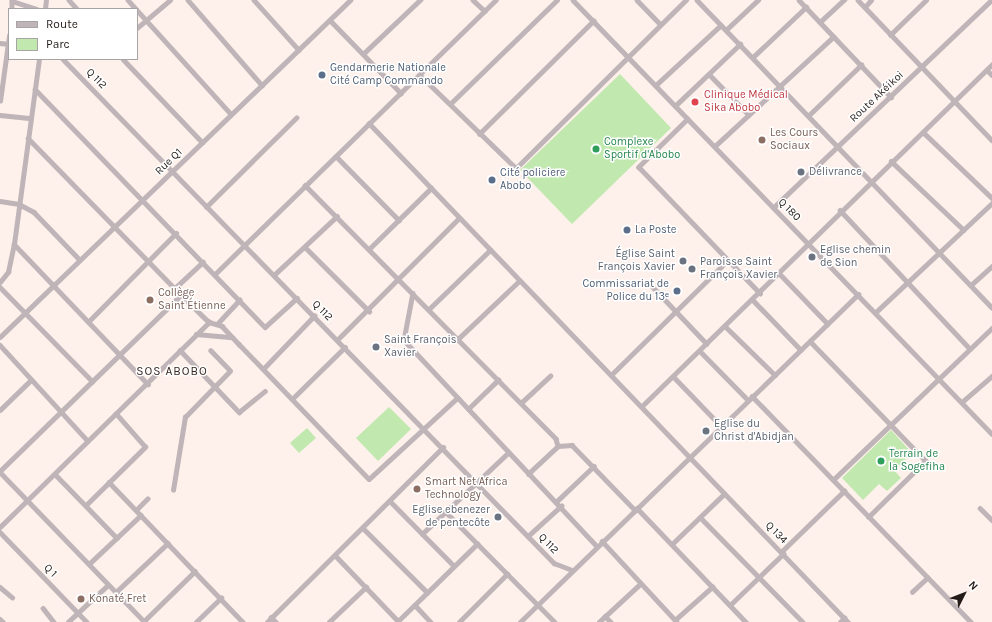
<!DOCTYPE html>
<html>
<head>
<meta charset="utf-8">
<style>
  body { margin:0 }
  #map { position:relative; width:992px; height:622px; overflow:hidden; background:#fef0ea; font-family:Karla,sans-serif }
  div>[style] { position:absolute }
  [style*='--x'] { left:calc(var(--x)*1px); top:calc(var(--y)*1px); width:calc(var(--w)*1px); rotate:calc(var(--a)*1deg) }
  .green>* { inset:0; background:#c1e9af }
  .minor>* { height:4.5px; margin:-2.25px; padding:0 2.25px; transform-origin:2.25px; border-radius:2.25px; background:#bfb4b7 }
  .dots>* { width:11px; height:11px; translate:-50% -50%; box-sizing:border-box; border:2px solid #fff; border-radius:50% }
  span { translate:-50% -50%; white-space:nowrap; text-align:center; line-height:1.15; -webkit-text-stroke:3px #fff; paint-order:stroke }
  .service-label { font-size:11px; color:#4e5e75 }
  .left { translate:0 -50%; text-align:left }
  .right { translate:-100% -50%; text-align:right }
  .street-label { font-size:11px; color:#231b18 }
  .health-label { font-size:11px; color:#be3a42 }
  .education-label { font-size:11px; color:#785e54 }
  .leisure-label { font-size:11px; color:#27864d }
  .worship-label { font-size:11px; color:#5b616d }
  .neighbourhood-label { font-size:12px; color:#382720; letter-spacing:1px }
  .legend { position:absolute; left:8px; top:8px; width:130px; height:52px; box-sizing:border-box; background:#fff; border:1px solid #a7a4a3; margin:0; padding:5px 7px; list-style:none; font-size:12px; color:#231b18 }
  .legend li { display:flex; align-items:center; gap:8px; height:20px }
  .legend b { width:20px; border:1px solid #a7a4a3 }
  .north { position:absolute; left:944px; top:574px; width:40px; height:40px; -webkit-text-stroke:3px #fff; paint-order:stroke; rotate:48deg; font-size:11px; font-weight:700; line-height:16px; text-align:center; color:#231b18 }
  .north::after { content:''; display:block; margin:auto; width:14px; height:18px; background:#231b18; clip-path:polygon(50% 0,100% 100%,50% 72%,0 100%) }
</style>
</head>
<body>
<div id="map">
  <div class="green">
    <div style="clip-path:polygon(620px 74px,671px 128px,572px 224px,520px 170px)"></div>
    <div style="clip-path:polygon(389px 407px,411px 429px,378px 461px,356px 438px)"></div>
    <div style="clip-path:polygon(307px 428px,316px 438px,299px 453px,290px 443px)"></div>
    <div style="clip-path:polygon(891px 430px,912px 453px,894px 470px,901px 478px,887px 491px,879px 484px,863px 500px,842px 478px)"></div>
  </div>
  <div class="minor">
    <div style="--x:12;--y:0;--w:9;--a:90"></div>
    <div style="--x:69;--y:0;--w:12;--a:48"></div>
    <div style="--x:128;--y:0;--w:12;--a:48"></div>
    <div style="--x:188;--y:0;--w:113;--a:49"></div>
    <div style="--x:254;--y:0;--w:67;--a:48"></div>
    <div style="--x:473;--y:0;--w:16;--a:43"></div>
    <div style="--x:573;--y:0;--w:603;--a:46.01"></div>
    <div style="--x:637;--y:0;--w:33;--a:46"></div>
    <div style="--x:697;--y:0;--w:426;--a:46.2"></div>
    <div style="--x:799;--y:0;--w:134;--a:46.5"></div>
    <div style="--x:858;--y:0;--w:194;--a:46.3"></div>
    <div style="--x:12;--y:1;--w:26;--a:18"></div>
    <div style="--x:865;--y:7;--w:9;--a:-49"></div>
    <div style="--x:45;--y:9;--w:9;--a:-84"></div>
    <div style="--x:137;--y:10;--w:140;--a:47.9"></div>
    <div style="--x:330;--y:20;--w:102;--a:45.8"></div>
    <div style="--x:820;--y:22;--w:33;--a:-43"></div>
    <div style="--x:137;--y:28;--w:43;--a:-40.3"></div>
    <div style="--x:726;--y:30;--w:44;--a:-43.2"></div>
    <div style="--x:890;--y:35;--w:50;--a:-44.2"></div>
    <div style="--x:0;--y:43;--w:9;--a:6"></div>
    <div style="--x:363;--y:54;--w:79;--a:-43.5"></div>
    <div style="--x:753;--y:57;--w:73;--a:-43.3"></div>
    <div style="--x:63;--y:59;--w:704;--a:45.75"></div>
    <div style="--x:554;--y:563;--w:19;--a:21"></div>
    <div style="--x:123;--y:59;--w:115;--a:46.4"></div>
    <div style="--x:987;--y:70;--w:7;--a:45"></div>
    <div style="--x:709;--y:74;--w:57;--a:45.7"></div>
    <div style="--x:420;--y:75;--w:134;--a:44.1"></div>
    <div style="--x:516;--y:168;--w:239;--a:-44.7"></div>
    <div style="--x:656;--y:85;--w:88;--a:-42.7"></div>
    <div style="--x:35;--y:89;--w:331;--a:46"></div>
    <div style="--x:265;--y:327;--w:43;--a:-42.2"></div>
    <div style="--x:0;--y:101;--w:66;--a:-82.1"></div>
    <div style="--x:450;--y:104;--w:149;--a:-44.2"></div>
    <div style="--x:675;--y:106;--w:90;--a:-43.6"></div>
    <div style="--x:0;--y:115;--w:31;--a:6"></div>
    <div style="--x:808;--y:116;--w:74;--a:-43.9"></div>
    <div style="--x:688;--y:119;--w:69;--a:135.6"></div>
    <div style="--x:639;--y:167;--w:175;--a:46.2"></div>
    <div style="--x:369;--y:123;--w:692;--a:46.17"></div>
    <div style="--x:923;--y:132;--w:95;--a:43.7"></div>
    <div style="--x:479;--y:134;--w:161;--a:-44.7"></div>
    <div style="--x:28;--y:138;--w:219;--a:45.7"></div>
    <div style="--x:181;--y:295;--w:39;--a:44"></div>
    <div style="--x:209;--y:322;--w:14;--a:17"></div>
    <div style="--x:222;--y:326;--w:25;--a:47"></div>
    <div style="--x:239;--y:344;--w:187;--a:46.1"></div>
    <div style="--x:369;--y:479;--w:120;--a:-42.6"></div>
    <div style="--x:715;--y:146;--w:161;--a:-42.7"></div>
    <div style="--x:336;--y:156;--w:90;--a:45.5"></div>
    <div style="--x:891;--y:161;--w:100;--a:43.4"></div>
    <div style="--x:305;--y:185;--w:357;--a:45.3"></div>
    <div style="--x:556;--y:439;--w:7;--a:74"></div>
    <div style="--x:0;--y:201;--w:19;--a:9"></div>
    <div style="--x:19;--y:204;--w:17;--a:28"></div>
    <div style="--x:34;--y:212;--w:66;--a:46.2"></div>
    <div style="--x:206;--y:207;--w:127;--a:-44.7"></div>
    <div style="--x:774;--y:207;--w:300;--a:-43.6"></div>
    <div style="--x:840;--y:210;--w:187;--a:46.9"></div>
    <div style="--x:14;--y:244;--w:194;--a:46.3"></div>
    <div style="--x:305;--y:247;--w:91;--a:45"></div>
    <div style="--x:369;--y:249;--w:87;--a:-44.5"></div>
    <div style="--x:215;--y:274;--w:392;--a:-44.3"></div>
    <div style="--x:780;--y:274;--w:69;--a:46.2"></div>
    <div style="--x:274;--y:275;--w:86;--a:-43.1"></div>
    <div style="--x:0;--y:282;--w:13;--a:-51"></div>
    <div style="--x:8;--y:272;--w:29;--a:-78"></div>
    <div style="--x:14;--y:244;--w:187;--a:-82.3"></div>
    <div style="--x:651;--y:285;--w:81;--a:46.5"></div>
    <div style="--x:971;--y:285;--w:28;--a:-42"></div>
    <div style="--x:0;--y:287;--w:132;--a:45.6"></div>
    <div style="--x:175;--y:288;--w:38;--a:-43"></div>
    <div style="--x:413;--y:293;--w:48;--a:100.8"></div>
    <div style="--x:404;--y:340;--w:282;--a:46.9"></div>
    <div style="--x:753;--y:300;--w:69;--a:46.2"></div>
    <div style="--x:429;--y:309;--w:85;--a:-44"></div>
    <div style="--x:876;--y:312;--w:159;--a:-43.2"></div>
    <div style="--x:88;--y:322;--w:125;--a:-45.3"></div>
    <div style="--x:217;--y:324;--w:33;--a:-47"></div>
    <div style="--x:725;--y:326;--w:70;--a:44.4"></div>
    <div style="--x:196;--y:334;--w:36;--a:5"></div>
    <div style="--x:0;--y:337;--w:486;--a:-43.9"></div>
    <div style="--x:459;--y:338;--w:83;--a:-43.5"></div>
    <div style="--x:338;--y:339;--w:171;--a:-45"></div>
    <div style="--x:810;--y:341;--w:167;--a:46"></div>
    <div style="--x:926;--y:461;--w:80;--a:135.5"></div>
    <div style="--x:0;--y:345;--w:130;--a:47.5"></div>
    <div style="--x:180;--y:350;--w:86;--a:46.4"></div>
    <div style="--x:239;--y:412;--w:33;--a:-39"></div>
    <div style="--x:700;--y:351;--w:69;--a:45.6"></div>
    <div style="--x:263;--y:369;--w:74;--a:-46.1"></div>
    <div style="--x:611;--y:375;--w:163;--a:-44.5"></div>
    <div style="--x:673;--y:376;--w:69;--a:46.2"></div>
    <div style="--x:752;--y:396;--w:315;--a:45.9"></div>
    <div style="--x:292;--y:399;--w:74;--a:-44.5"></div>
    <div style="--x:962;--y:402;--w:40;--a:-41"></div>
    <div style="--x:521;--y:403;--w:40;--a:-43"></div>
    <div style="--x:642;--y:406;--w:489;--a:-44.3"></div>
    <div style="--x:468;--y:409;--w:42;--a:-44"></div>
    <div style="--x:0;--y:410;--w:43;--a:-44.1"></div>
    <div style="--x:0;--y:471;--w:252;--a:-44.2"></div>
    <div style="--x:0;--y:472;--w:209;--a:46"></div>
    <div style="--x:55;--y:474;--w:89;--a:45.9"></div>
    <div style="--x:528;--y:474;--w:41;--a:-43"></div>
    <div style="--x:558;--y:446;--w:14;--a:-4"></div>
    <div style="--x:572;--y:445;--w:91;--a:45.9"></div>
    <div style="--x:833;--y:480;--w:220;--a:-43.7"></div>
    <div style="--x:109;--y:482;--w:194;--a:46.3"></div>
    <div style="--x:173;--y:490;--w:74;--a:-80.7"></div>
    <div style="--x:185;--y:417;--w:64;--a:-45.6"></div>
    <div style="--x:230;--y:371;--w:28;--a:-134"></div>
    <div style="--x:390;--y:501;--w:91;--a:45.4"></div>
    <div style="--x:556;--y:502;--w:52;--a:-43.5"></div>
    <div style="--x:86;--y:505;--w:83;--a:-44.5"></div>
    <div style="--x:145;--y:447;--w:44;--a:-131.3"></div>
    <div style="--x:637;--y:508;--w:158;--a:46.3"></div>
    <div style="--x:980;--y:508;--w:17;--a:45"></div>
    <div style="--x:136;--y:510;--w:16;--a:-45"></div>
    <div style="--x:445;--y:511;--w:156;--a:45.3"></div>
    <div style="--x:702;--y:519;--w:144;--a:45.6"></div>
    <div style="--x:0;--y:527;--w:293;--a:-44.4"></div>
    <div style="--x:363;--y:528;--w:91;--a:45"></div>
    <div style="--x:0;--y:532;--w:125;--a:46"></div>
    <div style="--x:422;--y:534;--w:118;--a:-43.3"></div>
    <div style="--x:528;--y:536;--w:45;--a:-42.3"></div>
    <div style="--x:602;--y:541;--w:110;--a:47.2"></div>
    <div style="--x:672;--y:544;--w:72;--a:-43.9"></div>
    <div style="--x:781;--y:552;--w:88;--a:-44.1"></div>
    <div style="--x:335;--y:555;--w:91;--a:46.3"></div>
    <div style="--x:89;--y:564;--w:71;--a:-43.3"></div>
    <div style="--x:0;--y:587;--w:16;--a:40"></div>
    <div style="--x:116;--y:592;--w:71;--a:-43.3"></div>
    <div style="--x:912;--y:592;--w:21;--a:-43"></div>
    <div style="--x:415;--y:605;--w:23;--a:47"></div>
    <div style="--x:730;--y:605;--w:74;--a:-43.9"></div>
    <div style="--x:43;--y:608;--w:18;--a:52"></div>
    <div style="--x:605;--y:616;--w:8;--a:45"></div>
    <div style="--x:271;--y:617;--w:7;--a:45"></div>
    <div style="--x:0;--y:619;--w:4;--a:45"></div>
    <div style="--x:675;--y:620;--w:50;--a:-41.7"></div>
    <div style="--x:144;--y:621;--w:71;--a:-44.4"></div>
    <div style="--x:68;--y:622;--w:54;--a:-42.8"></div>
    <div style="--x:196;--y:622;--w:35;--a:-44"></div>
    <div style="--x:267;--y:622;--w:248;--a:-44.8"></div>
    <div style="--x:329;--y:622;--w:51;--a:-43.4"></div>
    <div style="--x:397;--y:622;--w:112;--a:-44.3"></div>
    <div style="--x:459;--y:622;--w:68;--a:-45"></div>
    <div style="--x:520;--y:622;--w:471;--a:-44.1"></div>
    <div style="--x:599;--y:622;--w:56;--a:-42.8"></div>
    <div style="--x:840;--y:622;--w:6;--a:-45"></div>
  </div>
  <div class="dots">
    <div style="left:322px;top:75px;background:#5c6f8a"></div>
    <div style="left:695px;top:102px;background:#e0444e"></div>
    <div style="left:762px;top:140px;background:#8d6e63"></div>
    <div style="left:596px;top:149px;background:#2e9e5b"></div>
    <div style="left:801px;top:172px;background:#6b7280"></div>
    <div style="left:492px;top:180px;background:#5c6f8a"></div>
    <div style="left:627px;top:230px;background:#5c6f8a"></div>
    <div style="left:812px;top:257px;background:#6b7280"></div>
    <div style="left:683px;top:261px;background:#6b7280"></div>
    <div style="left:692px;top:269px;background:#6b7280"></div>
    <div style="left:677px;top:291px;background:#5c6f8a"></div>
    <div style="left:150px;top:300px;background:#8d6e63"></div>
    <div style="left:376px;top:347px;background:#6b7280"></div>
    <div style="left:706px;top:431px;background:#6b7280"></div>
    <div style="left:881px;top:461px;background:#2e9e5b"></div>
    <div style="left:417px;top:489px;background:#8d6e63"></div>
    <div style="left:498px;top:517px;background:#6b7280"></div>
    <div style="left:81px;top:599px;background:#8d6e63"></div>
  </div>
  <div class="service-label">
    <span class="left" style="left:330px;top:75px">Gendarmerie Nationale<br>Cité Camp Commando</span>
    <span class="left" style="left:500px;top:180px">Cité policiere<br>Abobo</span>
    <span class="left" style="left:635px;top:230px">La Poste</span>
    <span class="right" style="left:669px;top:291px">Commissariat de<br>Police du 13ᵉ</span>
  </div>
  <div class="street-label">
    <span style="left:96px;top:79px;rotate:45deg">Q 112</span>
    <span style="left:877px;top:97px;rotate:-43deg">Route Akéikoi</span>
    <span style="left:169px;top:162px;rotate:-44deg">Rue Q1</span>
    <span style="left:789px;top:210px;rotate:45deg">Q 180</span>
    <span style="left:322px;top:311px;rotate:45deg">Q 112</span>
    <span style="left:776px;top:533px;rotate:45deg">Q 134</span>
    <span style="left:548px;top:544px;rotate:46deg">Q 112</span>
    <span style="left:50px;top:571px;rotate:46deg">Q 1</span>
  </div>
  <div class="health-label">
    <span class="left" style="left:704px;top:102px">Clinique Médical<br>Sika Abobo</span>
  </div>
  <div class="education-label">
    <span class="left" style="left:770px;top:140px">Les Cours<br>Sociaux</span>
    <span class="left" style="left:158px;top:300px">Collège<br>Saint Étienne</span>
    <span class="left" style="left:425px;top:489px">Smart Net Africa<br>Technology</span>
    <span class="left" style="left:89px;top:599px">Konaté Fret</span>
  </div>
  <div class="leisure-label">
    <span class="left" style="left:604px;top:149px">Complexe<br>Sportif d'Abobo</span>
    <span class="left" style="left:889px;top:461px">Terrain de<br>la Sogefiha</span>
  </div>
  <div class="worship-label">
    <span class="left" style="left:809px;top:172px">Délivrance</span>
    <span class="left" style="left:820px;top:257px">Eglise chemin<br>de Sion</span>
    <span class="right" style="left:675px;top:261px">Église Saint<br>François Xavier</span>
    <span class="left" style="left:700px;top:269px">Paroisse Saint<br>François Xavier</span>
    <span class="left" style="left:384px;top:347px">Saint François<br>Xavier</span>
    <span class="left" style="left:714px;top:431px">Eglise du<br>Christ d'Abidjan</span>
    <span class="right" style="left:490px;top:517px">Eglise ebenezer<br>de pentecôte</span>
  </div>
  <div class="neighbourhood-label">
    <span style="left:172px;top:372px">SOS ABOBO</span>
  </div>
  <ul class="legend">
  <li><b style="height:5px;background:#bfb4b7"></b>Route</li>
  <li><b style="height:11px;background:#c1e9af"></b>Parc</li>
  </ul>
  <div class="north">N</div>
</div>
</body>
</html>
